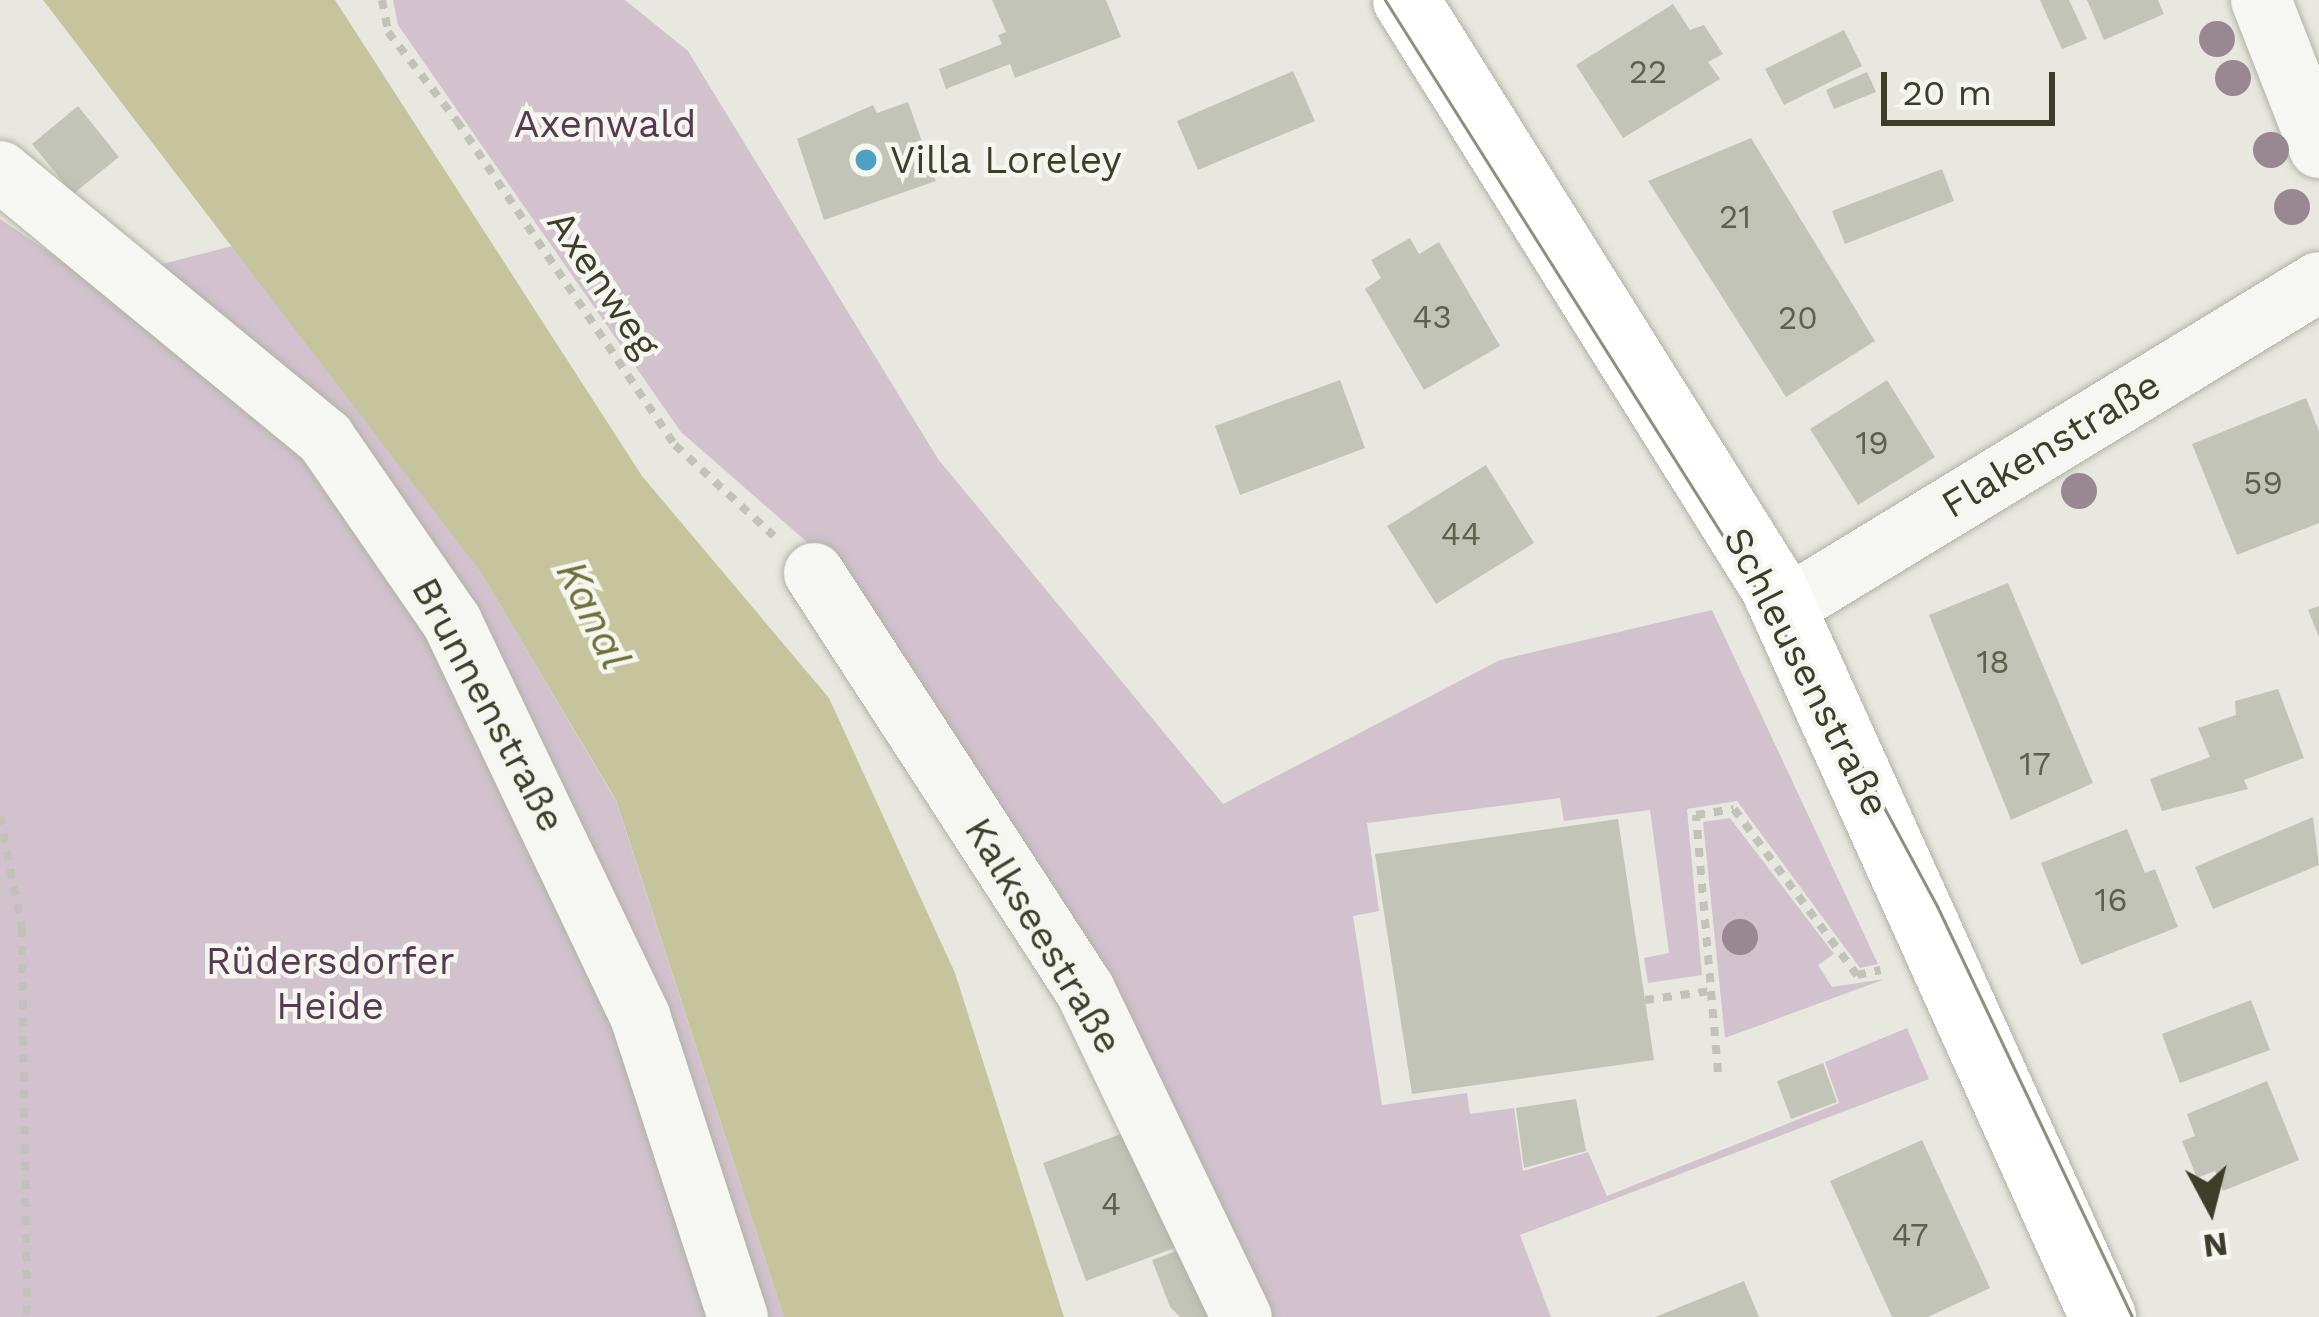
<!DOCTYPE html>
<html>
<head>
<meta charset="utf-8">
<style>
  body { margin:0 }
  #map { position:relative; width:2319px; height:1317px; overflow:hidden; background:#e8e8e0; font-family:"Work Sans",sans-serif }
  div>[style] { position:absolute }
  [style*='--x'] { left:calc(var(--x)*1px); top:calc(var(--y)*1px); width:calc(var(--w)*1px); rotate:calc(var(--a)*1deg) }
  .green>* { inset:0; background:#d1c2ce }
  .water>* { inset:0; background:#c5c49d }
  .building>* { inset:0; background:#c3c4b8 }
  .path>* { height:8px; margin-top:-4px; transform-origin:0; background:repeating-linear-gradient(90deg,#c2c2ba 0 9px,transparent 0 18px) }
  .roads { filter:drop-shadow(0 0 3px #b1b2a6) drop-shadow(0 0 3px #b1b2a6) }
  .street>* { height:60px; margin:-30px; padding:0 30px; transform-origin:30px; border-radius:30px; background:#f6f6f2 }
  .secondary>* { height:66px; margin:-33px; padding:0 33px; transform-origin:33px; border-radius:33px; background:#fff }
  .tram>* { height:3px; margin:-1.5px; padding:0 1.5px; transform-origin:1.5px; border-radius:1.5px; background:#8f907a }
  .trees>* { width:36px; height:36px; margin:-18px; border-radius:50%; background:#998791 }
  .dots>* { width:33px; height:33px; translate:-50% -50%; box-sizing:border-box; border:6px solid #f5f6ef; border-radius:50% }
  span { translate:-50% -50%; white-space:nowrap; text-align:center; line-height:1.15; -webkit-text-stroke:9px #f5f6ef; paint-order:stroke }
  .number-label { font-size:33px; color:#5e604e }
  .number-label span { -webkit-text-stroke-width:0 }
  .park-label { font-size:39px; color:#593851 }
  .poi-label { font-size:39px; color:#3d3e2a }
  .left { translate:0 -50%; text-align:left }
  .street-label { font-size:39px; color:#3d3e2a }
  .water-label { font-size:42px; color:#6f6f37; font-style:italic }
  .north { position:absolute; left:2151px; top:1149px; width:120px; height:120px; -webkit-text-stroke:9px #f5f6ef; paint-order:stroke; rotate:173deg; font-size:33px; font-weight:700; line-height:48px; text-align:center; color:#3d3e2a }
  .north::after { content:''; display:block; margin:auto; width:42px; height:54px; background:#3d3e2a; clip-path:polygon(50% 0,100% 100%,50% 72%,0 100%) }
  .scale { position:absolute; left:1881px; top:72px; width:174px; height:54px; box-sizing:border-box; border:6px solid #3d3e2a; border-top:0; padding-left:15px; font-size:36px; line-height:42px; white-space:nowrap; color:#3d3e2a; -webkit-text-stroke:9px #f5f6ef; paint-order:stroke }
</style>
</head>
<body>
<div id="map">
  <div class="green">
    <div style="clip-path:polygon(393px 0,625px 0,688px 51px,938px 459px,1223px 804px,1500px 660px,1712px 610px,1878px 964px,1860px 968px,1737px 801px,1687px 809px,1702px 975px,1648px 983px,1644px 958px,1669px 953px,1650px 810px,1564px 821px,1560px 798px,1367px 823px,1379px 911px,1353px 916px,1382px 1105px,1467px 1093px,1470px 1114px,1514px 1108px,1523px 1171px,1588px 1152px,1607px 1196px,1839px 1103px,1825px 1062px,1907px 1028px,1929px 1079px,1520px 1235px,1551px 1317px,1268px 1317px,832px 564px,681px 432px,398px 25px)"></div>
    <div style="clip-path:polygon(0 219px,93px 282px,236px 245px,480px 571px,616px 801px,784px 1317px,0 1317px)"></div>
    <div style="clip-path:polygon(1730px 818px,1834px 954px,1818px 965px,1832px 987px,1885px 979px,1725px 1038px,1703px 822px)"></div>
  </div>
  <div class="water">
    <div style="clip-path:polygon(43px 0,335px 0,642px 476px,829px 698px,955px 973px,1064px 1317px,784px 1317px,616px 800px,480px 571px)"></div>
  </div>
  <div class="building">
    <div style="clip-path:polygon(992px 0,1106px 0,1121px 37px,1015px 78px,1010px 64px,946px 89px,939px 69px,1002px 44px,998px 35px,1006px 32px)"></div>
    <div style="clip-path:polygon(2040px 0,2069px 0,2087px 39px,2062px 49px)"></div>
    <div style="clip-path:polygon(2087px 0,2158px 0,2164px 14px,2104px 40px)"></div>
    <div style="clip-path:polygon(1673px 4px,1690px 30px,1704px 25px,1723px 54px,1708px 62px,1720px 79px,1623px 138px,1576px 65px)"></div>
    <div style="clip-path:polygon(1844px 30px,1862px 66px,1784px 105px,1765px 69px)"></div>
    <div style="clip-path:polygon(1293px 71px,1315px 121px,1198px 170px,1177px 121px)"></div>
    <div style="clip-path:polygon(1867px 72px,1876px 92px,1834px 109px,1826px 90px)"></div>
    <div style="clip-path:polygon(908px 102px,936px 181px,824px 220px,797px 139px,873px 105px,877px 113px)"></div>
    <div style="clip-path:polygon(78px 106px,119px 157px,73px 194px,32px 144px)"></div>
    <div style="clip-path:polygon(1751px 138px,1875px 341px,1786px 397px,1648px 181px)"></div>
    <div style="clip-path:polygon(1942px 169px,1954px 201px,1845px 244px,1832px 211px)"></div>
    <div style="clip-path:polygon(1410px 238px,1419px 254px,1439px 242px,1500px 346px,1424px 390px,1365px 289px,1381px 278px,1371px 260px)"></div>
    <div style="clip-path:polygon(1340px 380px,1365px 448px,1240px 495px,1215px 426px)"></div>
    <div style="clip-path:polygon(1887px 380px,1935px 457px,1858px 505px,1810px 429px)"></div>
    <div style="clip-path:polygon(2306px 398px,2319px 431px,2319px 523px,2237px 555px,2192px 444px)"></div>
    <div style="clip-path:polygon(1486px 465px,1534px 543px,1436px 604px,1387px 526px)"></div>
    <div style="clip-path:polygon(2008px 583px,2093px 783px,2011px 820px,1929px 615px)"></div>
    <div style="clip-path:polygon(2319px 606px,2319px 637px,2308px 610px)"></div>
    <div style="clip-path:polygon(2278px 689px,2304px 758px,2244px 780px,2248px 789px,2162px 811px,2150px 779px,2210px 757px,2198px 728px,2236px 715px,2235px 701px)"></div>
    <div style="clip-path:polygon(2313px 817px,2319px 865px,2213px 909px,2195px 867px)"></div>
    <div style="clip-path:polygon(1618px 819px,1654px 1060px,1412px 1094px,1375px 854px)"></div>
    <div style="clip-path:polygon(2127px 829px,2145px 873px,2155px 869px,2178px 927px,2081px 965px,2041px 863px)"></div>
    <div style="clip-path:polygon(2251px 1000px,2270px 1050px,2180px 1083px,2162px 1034px)"></div>
    <div style="clip-path:polygon(1823px 1063px,1837px 1102px,1791px 1119px,1777px 1081px)"></div>
    <div style="clip-path:polygon(2267px 1081px,2299px 1160px,2223px 1191px,2215px 1171px,2197px 1178px,2182px 1141px,2195px 1136px,2187px 1114px)"></div>
    <div style="clip-path:polygon(1576px 1099px,1586px 1151px,1524px 1168px,1516px 1108px)"></div>
    <div style="clip-path:polygon(1137px 1128px,1180px 1246px,1086px 1281px,1043px 1163px)"></div>
    <div style="clip-path:polygon(1922px 1140px,1990px 1288px,1928px 1317px,1892px 1317px,1830px 1181px)"></div>
    <div style="clip-path:polygon(1190px 1246px,1218px 1317px,1180px 1317px,1170px 1307px,1152px 1260px)"></div>
    <div style="clip-path:polygon(1744px 1281px,1759px 1317px,1655px 1317px)"></div>
  </div>
  <div class="path">
    <div style="--x:382;--y:0;--w:33;--a:79"></div>
    <div style="--x:388;--y:32;--w:113;--a:52.2"></div>
    <div style="--x:457;--y:121;--w:391;--a:56.1"></div>
    <div style="--x:675;--y:445;--w:134;--a:42.6"></div>
    <div style="--x:0;--y:816;--w:114;--a:78.9"></div>
    <div style="--x:22;--y:928;--w:389;--a:89.3"></div>
    <div style="--x:1645;--y:1000;--w:66;--a:-7.9"></div>
    <div style="--x:1718;--y:1072;--w:258;--a:-94.9"></div>
    <div style="--x:1696;--y:815;--w:38;--a:-9"></div>
    <div style="--x:1734;--y:809;--w:207;--a:53.5"></div>
    <div style="--x:1857;--y:975;--w:24;--a:-12"></div>
  </div>
  <div class="roads">
    <div class="street">
      <div style="--x:2261;--y:0;--w:159;--a:68.6"></div>
      <div style="--x:0;--y:171;--w:421;--a:39.4"></div>
      <div style="--x:325;--y:438;--w:224;--a:55.4"></div>
      <div style="--x:452;--y:622;--w:437;--a:64.5"></div>
      <div style="--x:640;--y:1016;--w:317;--a:72"></div>
      <div style="--x:814;--y:573;--w:497;--a:57"></div>
      <div style="--x:1085;--y:990;--w:363;--a:64.4"></div>
      <div style="--x:1784;--y:608;--w:626;--a:-31.36"></div>
    </div>
    <div class="secondary">
      <div style="--x:1406;--y:0;--w:691;--a:57.94"></div>
      <div style="--x:1773;--y:586;--w:802;--a:65.7"></div>
    </div>
  </div>
  <div class="tram">
    <div style="--x:1385;--y:0;--w:825;--a:57.77"></div>
    <div style="--x:1825;--y:698;--w:236;--a:61.7"></div>
    <div style="--x:1937;--y:906;--w:455;--a:64.6"></div>
  </div>
  <div class="trees">
    <div style="left:2217px;top:39px"></div>
    <div style="left:2233px;top:78px"></div>
    <div style="left:2271px;top:150px"></div>
    <div style="left:2292px;top:207px"></div>
    <div style="left:2079px;top:491px"></div>
    <div style="left:1740px;top:937px"></div>
  </div>
  <div class="dots">
    <div style="left:866px;top:160px;background:#4da2c4"></div>
  </div>
  <div class="number-label">
    <span style="left:1648px;top:72px">22</span>
    <span style="left:1735px;top:217px">21</span>
    <span style="left:1432px;top:317px">43</span>
    <span style="left:1798px;top:318px">20</span>
    <span style="left:1872px;top:443px">19</span>
    <span style="left:2263px;top:483px">59</span>
    <span style="left:1461px;top:534px">44</span>
    <span style="left:1993px;top:662px">18</span>
    <span style="left:2035px;top:764px">17</span>
    <span style="left:2111px;top:900px">16</span>
    <span style="left:1111px;top:1204px">4</span>
    <span style="left:1910px;top:1235px">47</span>
  </div>
  <div class="park-label">
    <span style="left:605px;top:124px">Axenwald</span>
    <span style="left:330px;top:984px">Rüdersdorfer<br>Heide</span>
  </div>
  <div class="poi-label">
    <span class="left" style="left:890px;top:160px">Villa Loreley</span>
  </div>
  <div class="street-label">
    <span style="left:603px;top:284px;rotate:56deg">Axenweg</span>
    <span style="left:2051px;top:445px;rotate:-31deg">Flakenstraße</span>
    <span style="left:1806px;top:672px;rotate:63deg">Schleusenstraße</span>
    <span style="left:488px;top:705px;rotate:62deg">Brunnenstraße</span>
    <span style="left:1043px;top:936px;rotate:59deg">Kalkseestraße</span>
  </div>
  <div class="water-label">
    <span style="left:593px;top:615px;rotate:64deg">Kanal</span>
  </div>
  <div class="north">N</div>
  <div class="scale">20 m</div>
</div>
</body>
</html>
